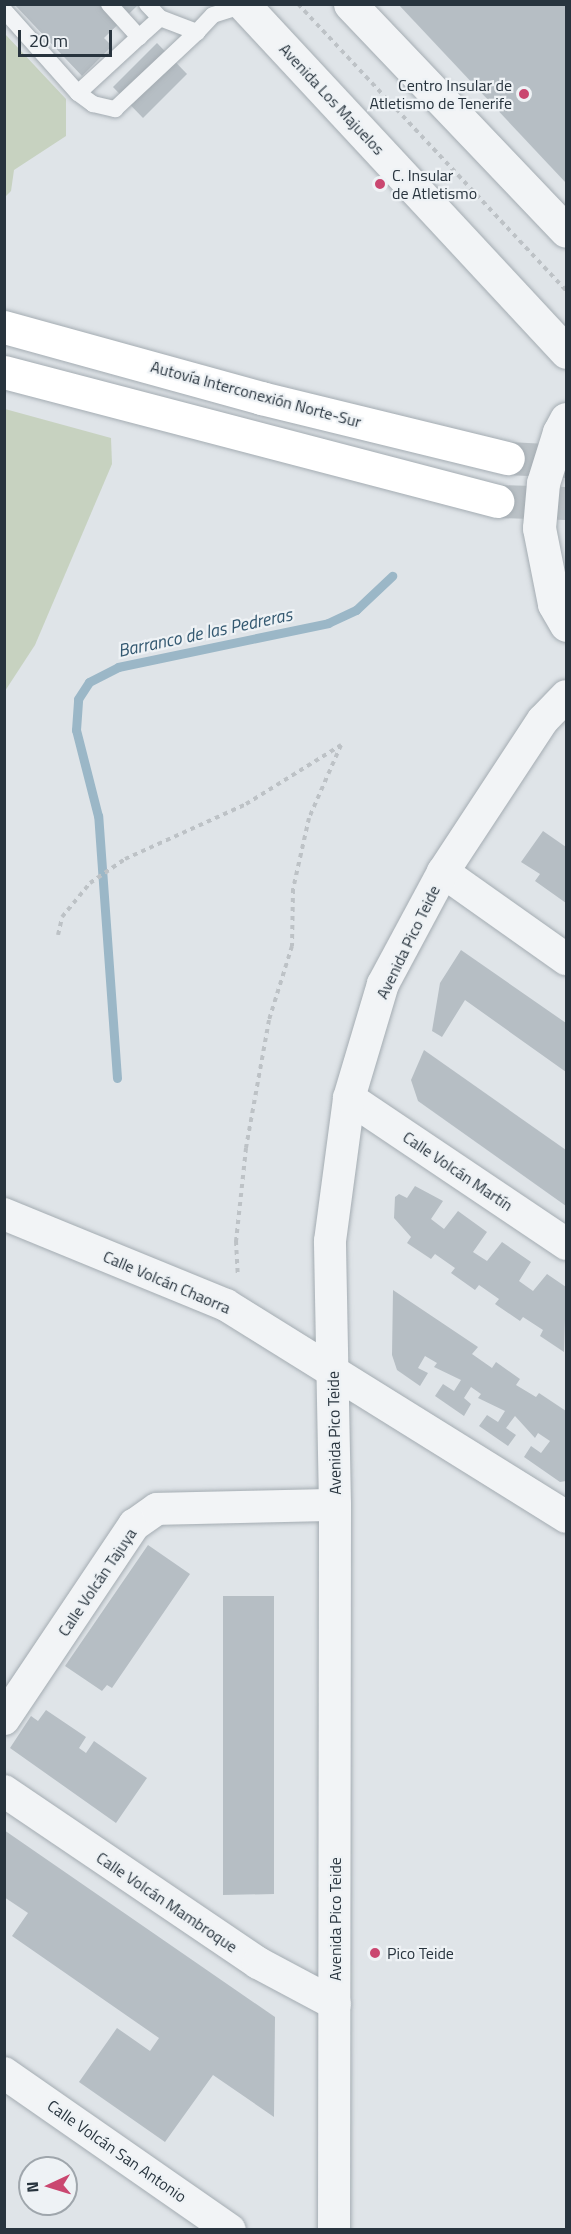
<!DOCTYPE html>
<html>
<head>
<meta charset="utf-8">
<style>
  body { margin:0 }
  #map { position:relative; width:571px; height:2234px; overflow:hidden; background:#dfe4e8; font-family:"Titillium Web",sans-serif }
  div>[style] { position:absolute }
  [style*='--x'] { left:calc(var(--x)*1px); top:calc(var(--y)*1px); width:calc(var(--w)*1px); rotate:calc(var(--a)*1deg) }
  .green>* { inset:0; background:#c7d2c0 }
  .stream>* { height:9px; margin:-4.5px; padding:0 4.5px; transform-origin:4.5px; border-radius:4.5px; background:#9bb7c7 }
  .building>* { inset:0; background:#b6bec4 }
  .motorway-tunnel>* { height:33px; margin-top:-16.5px; transform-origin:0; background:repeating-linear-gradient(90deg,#bac1c6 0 33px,transparent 0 49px) }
  .path>* { height:4px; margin-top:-2px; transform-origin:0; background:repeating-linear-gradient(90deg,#bdc2c6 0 4.5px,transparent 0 9px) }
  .roads { filter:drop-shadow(0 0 2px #a4acb2) drop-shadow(0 0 2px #a4acb2) }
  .service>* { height:16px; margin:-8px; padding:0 8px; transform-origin:8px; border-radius:8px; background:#f2f4f6 }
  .minor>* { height:32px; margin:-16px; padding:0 16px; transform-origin:16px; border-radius:16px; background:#f2f4f6 }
  .tertiary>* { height:33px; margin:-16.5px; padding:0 16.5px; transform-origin:16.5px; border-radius:16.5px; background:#f2f4f6 }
  .motorway>* { height:33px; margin:-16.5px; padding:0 16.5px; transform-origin:16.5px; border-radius:16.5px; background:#fff }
  .dots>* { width:16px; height:16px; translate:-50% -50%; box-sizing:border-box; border:3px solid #eef2f5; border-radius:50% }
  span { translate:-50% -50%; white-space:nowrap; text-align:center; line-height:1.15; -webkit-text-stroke:4.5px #eef2f5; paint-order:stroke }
  .poi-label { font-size:16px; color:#28343e }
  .right { translate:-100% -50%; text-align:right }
  .left { translate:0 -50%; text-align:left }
  .street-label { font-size:16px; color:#28343e }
  .water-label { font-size:18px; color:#345971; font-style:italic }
  .frame { position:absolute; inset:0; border:6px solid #28343e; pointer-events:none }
  .north { position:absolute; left:18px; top:2156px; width:60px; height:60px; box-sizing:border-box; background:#eef2f5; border:2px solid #9fa6ac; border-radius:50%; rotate:266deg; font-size:16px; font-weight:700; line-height:24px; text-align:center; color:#28343e }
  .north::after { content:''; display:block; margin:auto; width:21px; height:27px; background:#ca4770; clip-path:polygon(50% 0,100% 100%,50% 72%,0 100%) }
  .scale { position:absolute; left:18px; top:30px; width:94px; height:27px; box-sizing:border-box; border:3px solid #28343e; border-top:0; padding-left:8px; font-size:18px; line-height:21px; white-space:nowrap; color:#28343e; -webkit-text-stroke:4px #eef2f5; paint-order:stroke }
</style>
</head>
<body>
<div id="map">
  <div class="green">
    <div style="clip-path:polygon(5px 34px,66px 99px,66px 136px,14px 170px,11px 191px,5px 197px)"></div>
    <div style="clip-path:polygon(5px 409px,111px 438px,112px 464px,35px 645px,5px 691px)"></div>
  </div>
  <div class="stream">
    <div style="--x:117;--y:1078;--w:263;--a:-94.1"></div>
    <div style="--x:98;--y:816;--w:89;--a:-104.3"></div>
    <div style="--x:76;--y:730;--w:31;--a:-86"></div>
    <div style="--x:78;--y:699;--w:20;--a:-57"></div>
    <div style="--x:89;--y:682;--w:33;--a:-27"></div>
    <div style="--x:118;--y:667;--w:215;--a:-11.8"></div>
    <div style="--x:328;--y:623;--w:31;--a:-25"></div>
    <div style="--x:356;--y:610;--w:50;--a:-43.4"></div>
  </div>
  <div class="building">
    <div style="clip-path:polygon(14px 4px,139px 4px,104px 38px,112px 46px,82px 76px)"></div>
    <div style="clip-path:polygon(398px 4px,566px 4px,566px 183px)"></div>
    <div style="clip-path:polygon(157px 43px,187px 74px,143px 118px,113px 87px)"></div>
    <div style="clip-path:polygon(543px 831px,566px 847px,566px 903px,535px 881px,540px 874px,521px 862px)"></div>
    <div style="clip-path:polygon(461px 950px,566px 1023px,566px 1072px,465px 1000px,442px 1037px,432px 1031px,440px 983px)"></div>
    <div style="clip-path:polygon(424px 1050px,566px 1150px,566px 1206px,418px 1101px,411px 1080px)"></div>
    <div style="clip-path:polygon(415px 1186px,443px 1201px,431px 1219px,444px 1229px,458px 1211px,487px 1232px,473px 1252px,487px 1261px,502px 1242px,531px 1262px,519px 1281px,533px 1291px,547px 1274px,566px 1287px,564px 1352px,540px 1336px,543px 1330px,523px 1317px,520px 1321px,495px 1304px,499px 1299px,479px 1285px,475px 1290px,451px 1273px,455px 1268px,435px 1254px,431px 1259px,407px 1243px,411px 1237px,394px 1218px,395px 1197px,399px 1194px,407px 1198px)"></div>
    <div style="clip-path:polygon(393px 1290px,478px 1347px,472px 1354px,492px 1368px,496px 1362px,520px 1379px,516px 1385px,536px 1397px,539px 1393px,566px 1411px,566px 1481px,560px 1482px,524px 1457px,531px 1446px,541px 1453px,550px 1441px,538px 1433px,535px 1438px,515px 1416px,506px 1428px,516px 1435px,508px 1446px,479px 1426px,487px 1415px,498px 1422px,505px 1411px,478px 1398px,481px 1394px,471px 1387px,464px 1398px,471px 1404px,464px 1416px,435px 1396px,443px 1384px,454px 1391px,461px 1380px,434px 1367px,437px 1363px,425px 1356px,418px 1368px,428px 1373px,420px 1386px,397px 1370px,392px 1355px)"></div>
    <div style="clip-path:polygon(148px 1545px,190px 1574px,112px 1688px,107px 1685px,102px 1691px,65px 1666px)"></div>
    <div style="clip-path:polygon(223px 1596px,274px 1596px,274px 1894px,223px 1895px)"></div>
    <div style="clip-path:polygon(46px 1710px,86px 1737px,79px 1748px,86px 1753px,94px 1741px,147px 1778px,116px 1823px,10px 1748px,31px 1716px,38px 1721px)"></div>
    <div style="clip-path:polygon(4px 1830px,275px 2017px,274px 2117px,213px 2075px,165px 2142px,79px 2082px,117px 2028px,150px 2051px,159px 2038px,12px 1936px,28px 1913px,4px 1897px)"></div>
  </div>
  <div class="motorway-tunnel">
    <div style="--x:508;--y:458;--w:58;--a:3"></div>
    <div style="--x:497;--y:501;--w:69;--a:1.7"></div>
  </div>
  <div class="path">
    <div style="--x:298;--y:4;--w:392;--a:46.9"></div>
    <div style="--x:58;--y:935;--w:18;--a:-77"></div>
    <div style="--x:62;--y:917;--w:44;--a:-50.5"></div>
    <div style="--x:90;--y:883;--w:42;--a:-34.4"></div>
    <div style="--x:125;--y:859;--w:133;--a:-24.4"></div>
    <div style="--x:246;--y:804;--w:112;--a:-31.8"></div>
    <div style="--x:341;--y:745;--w:80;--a:113.7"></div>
    <div style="--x:309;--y:818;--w:73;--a:102.7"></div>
    <div style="--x:293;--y:889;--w:57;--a:91"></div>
    <div style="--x:292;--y:946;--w:77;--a:107.3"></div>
    <div style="--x:269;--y:1020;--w:130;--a:100.2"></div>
    <div style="--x:246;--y:1148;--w:94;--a:96.1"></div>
    <div style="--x:236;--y:1241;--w:36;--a:87"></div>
  </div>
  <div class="roads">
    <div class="service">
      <div style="--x:109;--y:4;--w:45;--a:47.7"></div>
      <div style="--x:139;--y:37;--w:28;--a:-42"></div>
      <div style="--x:147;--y:4;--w:19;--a:47"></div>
      <div style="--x:160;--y:18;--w:40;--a:21"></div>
      <div style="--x:197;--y:32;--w:23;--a:-47"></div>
      <div style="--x:213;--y:15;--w:33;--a:-18"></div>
      <div style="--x:4;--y:10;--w:111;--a:48.3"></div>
      <div style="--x:78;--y:93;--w:83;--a:-42.6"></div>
      <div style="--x:78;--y:93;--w:19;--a:36"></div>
      <div style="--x:93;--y:104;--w:23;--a:13"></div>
      <div style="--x:115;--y:109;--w:112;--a:-43.2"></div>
    </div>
    <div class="minor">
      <div style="--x:443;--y:872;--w:151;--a:35.3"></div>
      <div style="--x:349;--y:1098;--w:262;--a:33.9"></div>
      <div style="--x:4;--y:1214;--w:240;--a:22.3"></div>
      <div style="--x:226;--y:1305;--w:401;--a:31.9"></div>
      <div style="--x:4;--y:1719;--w:234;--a:-56.2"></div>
      <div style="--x:134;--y:1525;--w:28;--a:-35"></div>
      <div style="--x:157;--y:1509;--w:178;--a:-1.3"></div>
      <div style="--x:4;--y:1791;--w:307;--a:34.1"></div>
      <div style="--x:258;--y:1963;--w:87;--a:28"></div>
      <div style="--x:4;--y:2073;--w:275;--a:34.8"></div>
      <div style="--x:334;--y:2230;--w:725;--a:-89.92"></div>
      <div style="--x:335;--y:1505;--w:264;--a:-91.1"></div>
      <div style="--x:330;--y:1241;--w:144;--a:-82.4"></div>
      <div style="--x:349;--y:1098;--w:119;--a:-73.4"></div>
      <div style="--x:383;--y:984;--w:127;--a:-61.8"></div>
      <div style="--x:443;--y:872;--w:182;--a:-56.7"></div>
      <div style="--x:543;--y:720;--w:33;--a:-46"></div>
    </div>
    <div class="tertiary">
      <div style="--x:243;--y:4;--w:475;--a:47.1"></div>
      <div style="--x:350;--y:4;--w:313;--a:46.4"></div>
      <div style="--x:566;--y:419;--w:15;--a:118"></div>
      <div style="--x:559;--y:432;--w:53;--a:107.4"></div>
      <div style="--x:543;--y:483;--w:45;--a:95.1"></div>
      <div style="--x:539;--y:528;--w:77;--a:78.8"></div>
      <div style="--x:554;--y:604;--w:24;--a:60"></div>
    </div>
    <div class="motorway">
      <div style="--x:4;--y:327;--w:267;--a:15.4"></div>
      <div style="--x:261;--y:398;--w:254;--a:13.7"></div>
      <div style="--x:4;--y:372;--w:510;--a:14.66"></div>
    </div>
  </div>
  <div class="dots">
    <div style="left:524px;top:94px;background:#ca4770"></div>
    <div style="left:380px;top:184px;background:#ca4770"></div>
    <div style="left:375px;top:1953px;background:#ca4770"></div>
  </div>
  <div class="poi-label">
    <span class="right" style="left:512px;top:94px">Centro Insular de<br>Atletismo de Tenerife</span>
    <span class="left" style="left:392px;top:184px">C. Insular<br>de Atletismo</span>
    <span class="left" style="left:387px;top:1953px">Pico Teide</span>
  </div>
  <div class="street-label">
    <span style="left:332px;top:99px;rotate:47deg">Avenida Los Majuelos</span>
    <span style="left:256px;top:394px;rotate:15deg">Autovía Interconexión Norte-Sur</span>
    <span style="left:408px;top:942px;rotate:-64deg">Avenida Pico Teide</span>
    <span style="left:458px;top:1171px;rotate:34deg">Calle Volcán Martín</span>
    <span style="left:167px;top:1282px;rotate:23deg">Calle Volcán Chaorra</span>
    <span style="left:334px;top:1433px;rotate:-91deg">Avenida Pico Teide</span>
    <span style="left:97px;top:1582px;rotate:-56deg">Calle Volcán Tajuya</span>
    <span style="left:167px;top:1902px;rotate:34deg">Calle Volcán Mambroque</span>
    <span style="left:335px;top:1919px;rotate:-90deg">Avenida Pico Teide</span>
    <span style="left:117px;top:2151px;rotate:35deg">Calle Volcán San Antonio</span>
  </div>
  <div class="water-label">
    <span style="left:205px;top:633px;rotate:-12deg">Barranco de las Pedreras</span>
  </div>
  <div class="frame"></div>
  <div class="north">N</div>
  <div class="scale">20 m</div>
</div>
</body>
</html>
